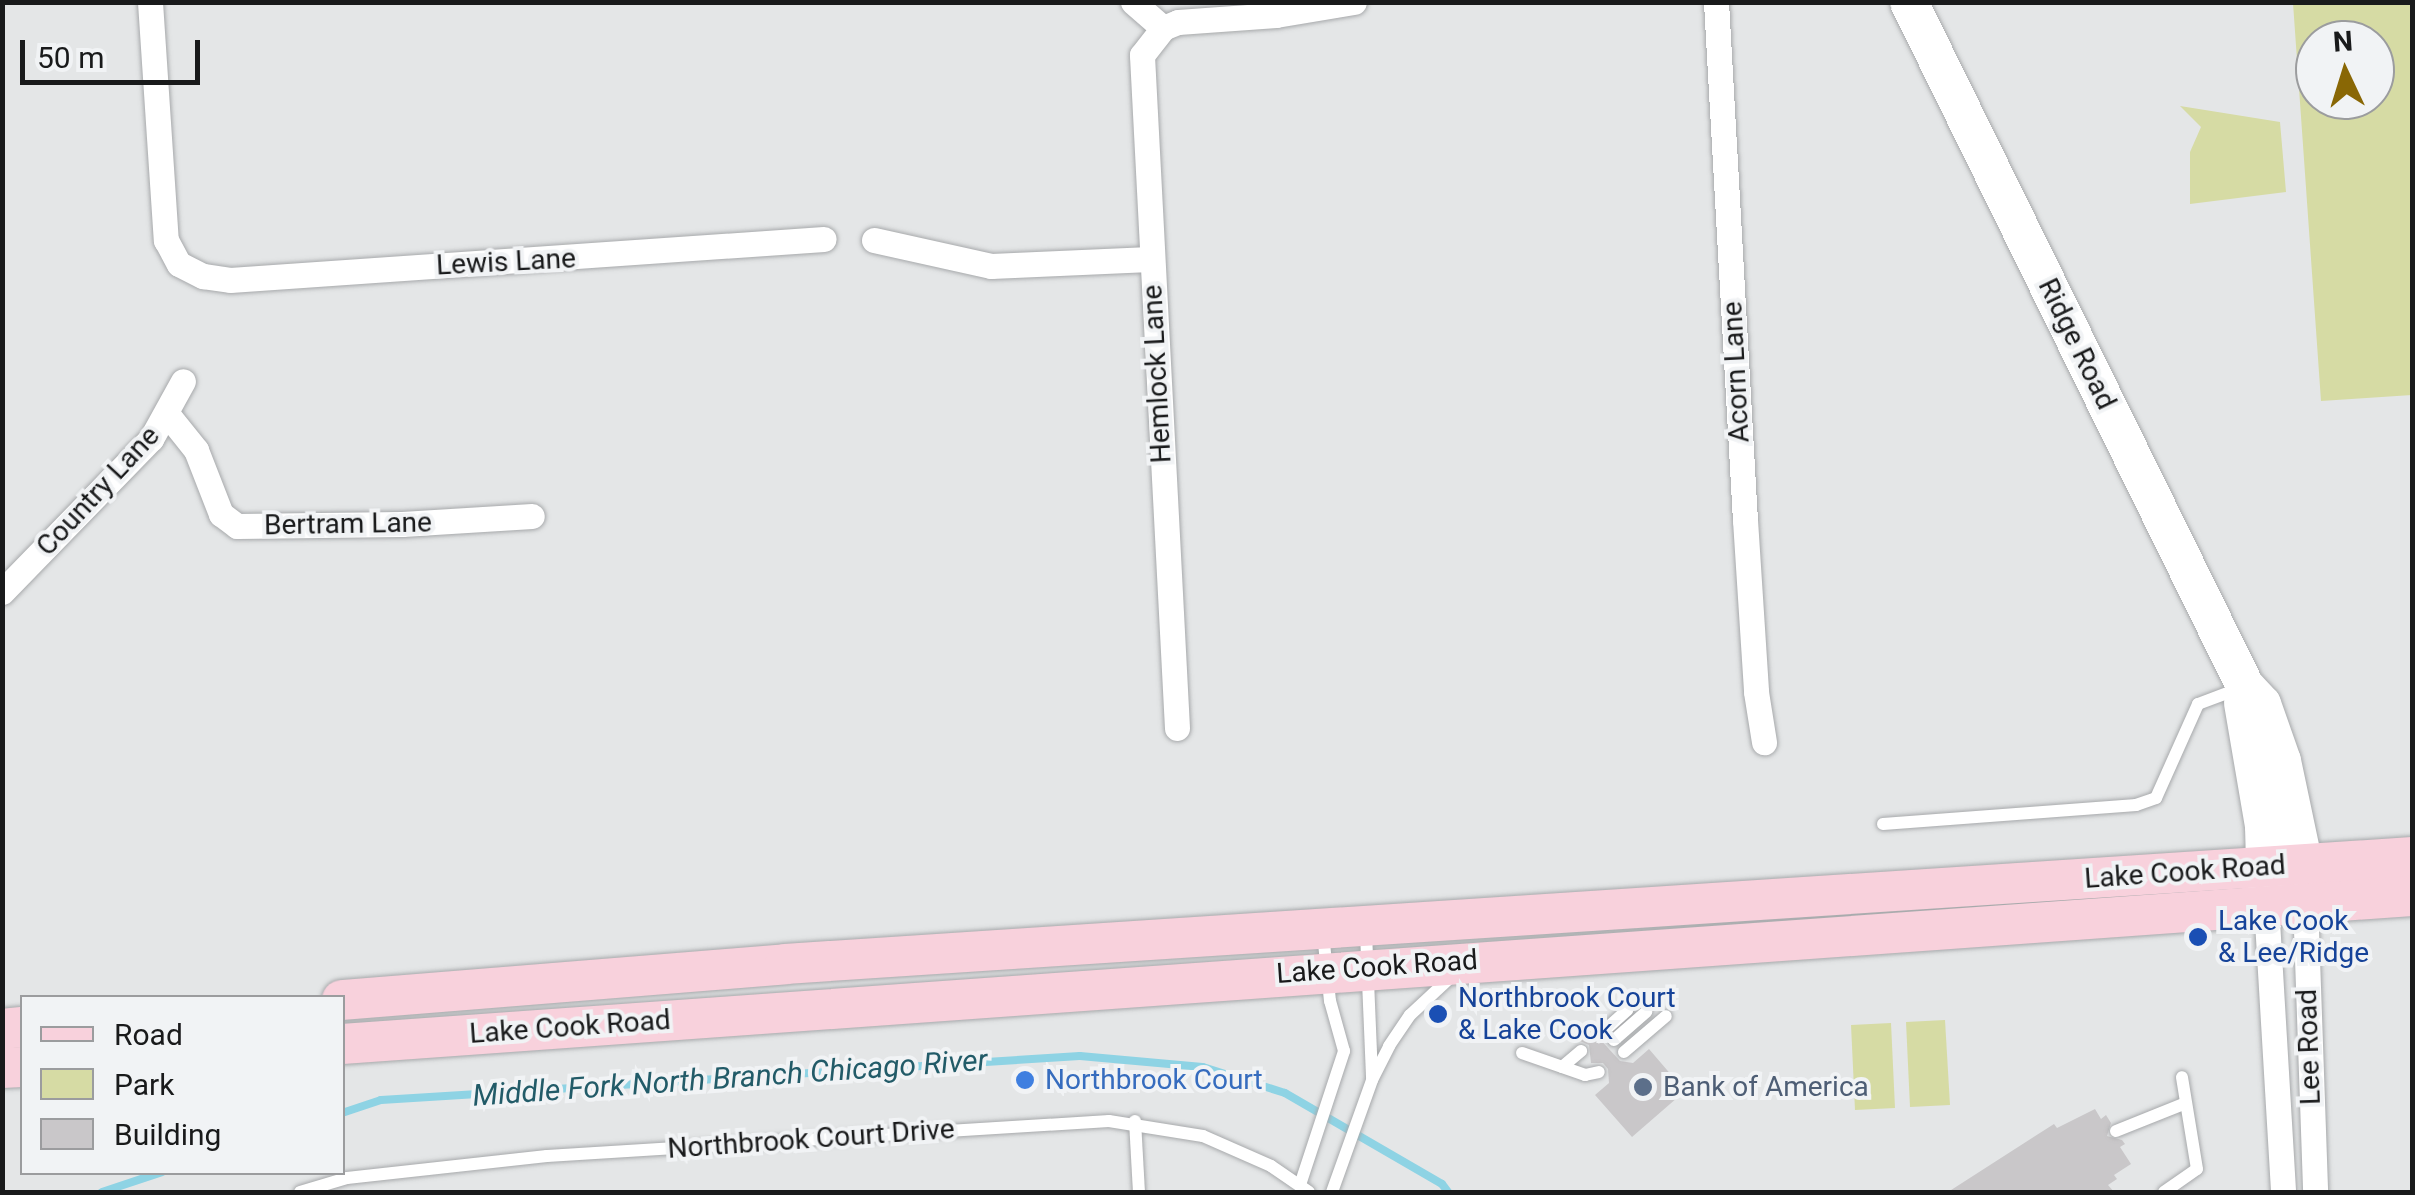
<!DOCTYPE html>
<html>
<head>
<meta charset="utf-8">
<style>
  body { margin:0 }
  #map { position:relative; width:2415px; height:1195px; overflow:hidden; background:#e4e6e7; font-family:Roboto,sans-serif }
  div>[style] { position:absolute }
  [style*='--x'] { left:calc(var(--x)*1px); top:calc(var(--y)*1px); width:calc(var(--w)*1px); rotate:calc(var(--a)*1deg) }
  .green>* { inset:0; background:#d6dba4 }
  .stream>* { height:8px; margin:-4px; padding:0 4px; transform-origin:4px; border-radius:4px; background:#8ed3e4 }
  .building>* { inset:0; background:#c9c7c9 }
  .roads { filter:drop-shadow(0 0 2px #a7a9ab) drop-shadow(0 0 2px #a7a9ab) }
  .lane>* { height:12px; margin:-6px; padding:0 6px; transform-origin:6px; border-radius:6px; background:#fff }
  .street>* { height:25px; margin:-12.5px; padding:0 12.5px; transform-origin:12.5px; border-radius:12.5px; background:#fff }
  .secondary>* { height:38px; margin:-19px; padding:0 19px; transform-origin:19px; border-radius:19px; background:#fff }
  .primary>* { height:40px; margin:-20px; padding:0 20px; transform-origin:20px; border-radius:20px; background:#f8d1dc }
  .dots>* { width:28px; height:28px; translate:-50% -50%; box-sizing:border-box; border:5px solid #f1f3f5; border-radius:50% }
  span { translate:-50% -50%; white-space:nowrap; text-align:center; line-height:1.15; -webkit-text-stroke:8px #f1f3f5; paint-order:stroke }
  .street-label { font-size:28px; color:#191a1b }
  .transit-label { font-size:28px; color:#164399 }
  .left { translate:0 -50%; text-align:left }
  .shop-label { font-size:28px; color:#366cbe }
  .service-label { font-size:28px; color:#4e5e75 }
  .water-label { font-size:30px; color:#225b68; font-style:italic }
  .frame { position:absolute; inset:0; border:5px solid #191a1b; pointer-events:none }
  .legend { position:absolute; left:20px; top:995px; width:325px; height:180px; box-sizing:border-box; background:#f1f3f5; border:2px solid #9b9c9e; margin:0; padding:12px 18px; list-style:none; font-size:30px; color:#191a1b }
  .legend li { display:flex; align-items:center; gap:20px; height:50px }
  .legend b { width:50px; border:2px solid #9b9c9e }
  .north { position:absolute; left:2295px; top:20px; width:100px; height:100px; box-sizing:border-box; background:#f1f3f5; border:2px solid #9b9c9e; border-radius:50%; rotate:356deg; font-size:28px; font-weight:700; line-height:40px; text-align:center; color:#191a1b }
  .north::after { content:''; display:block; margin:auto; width:35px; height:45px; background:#896705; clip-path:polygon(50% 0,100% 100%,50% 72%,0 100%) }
  .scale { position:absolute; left:20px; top:40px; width:180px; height:45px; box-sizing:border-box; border:5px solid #191a1b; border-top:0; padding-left:12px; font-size:30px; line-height:35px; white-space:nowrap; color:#191a1b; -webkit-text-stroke:8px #f1f3f5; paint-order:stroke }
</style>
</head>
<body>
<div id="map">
  <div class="green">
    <div style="clip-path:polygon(evenodd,2293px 3px,2412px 3px,2412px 395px,2321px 401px,2293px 3px,2315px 40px,2375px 40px,2375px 100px,2315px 100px,2315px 40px)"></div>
    <div style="clip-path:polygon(2180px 106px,2280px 122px,2286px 192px,2190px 204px,2190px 152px,2201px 127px)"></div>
    <div style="clip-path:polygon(1945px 1020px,1950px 1105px,1910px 1107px,1906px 1022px)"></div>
    <div style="clip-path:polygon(1891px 1023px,1895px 1108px,1855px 1110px,1851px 1025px)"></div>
  </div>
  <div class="stream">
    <div style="--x:342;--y:1113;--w:41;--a:-18.4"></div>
    <div style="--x:381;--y:1100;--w:700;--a:-3.6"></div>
    <div style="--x:1080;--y:1056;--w:123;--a:5.1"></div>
    <div style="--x:1203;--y:1067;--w:86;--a:17.6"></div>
    <div style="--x:1285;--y:1093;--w:181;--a:30.1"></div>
    <div style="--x:1442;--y:1184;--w:10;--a:53"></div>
    <div style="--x:102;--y:1192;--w:63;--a:-18.4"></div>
  </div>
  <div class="building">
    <div style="clip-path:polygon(1595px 1027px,1597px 1036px,1620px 1061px,1633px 1063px,1649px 1049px,1685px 1091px,1632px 1137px,1595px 1095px,1609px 1083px,1608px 1069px,1603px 1063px,1591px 1063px,1589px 1045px,1580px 1041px)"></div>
    <div style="clip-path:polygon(2095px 1109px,2101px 1119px,2106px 1115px,2111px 1123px,2107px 1136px,2122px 1140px,2125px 1144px,2120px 1147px,2131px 1164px,2114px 1175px,2117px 1179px,2108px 1185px,2114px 1192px,1948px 1192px,2054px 1124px,2057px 1128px)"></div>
  </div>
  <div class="roads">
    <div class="lane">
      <div style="--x:1883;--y:824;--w:254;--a:-4.3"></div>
      <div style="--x:2136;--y:805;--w:21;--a:-19"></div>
      <div style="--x:2156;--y:798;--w:103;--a:-65.9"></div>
      <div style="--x:2198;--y:704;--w:48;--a:-20.7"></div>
      <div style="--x:1366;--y:933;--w:145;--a:87.6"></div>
      <div style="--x:1605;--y:1030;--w:30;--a:-42"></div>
      <div style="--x:1614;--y:1040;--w:43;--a:-41.2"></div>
      <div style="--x:1624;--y:1052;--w:55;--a:-40.6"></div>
      <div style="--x:1522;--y:1053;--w:67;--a:19.2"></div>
      <div style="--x:1585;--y:1075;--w:14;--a:-12"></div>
      <div style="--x:1562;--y:1067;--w:25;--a:-40"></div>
      <div style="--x:1135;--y:1121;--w:71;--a:86.8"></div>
      <div style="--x:2116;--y:1131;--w:75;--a:-21.8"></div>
      <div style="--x:1300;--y:1185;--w:141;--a:-71.8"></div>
      <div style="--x:1344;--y:1051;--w:52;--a:-105.6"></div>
      <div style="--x:1330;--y:1001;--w:68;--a:-95.9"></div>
      <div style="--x:300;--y:1192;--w:49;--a:-16.6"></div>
      <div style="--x:347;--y:1178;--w:201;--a:-6.3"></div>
      <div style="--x:547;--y:1156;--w:563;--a:-3.56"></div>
      <div style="--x:1109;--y:1121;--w:95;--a:9.1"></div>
      <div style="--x:1203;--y:1136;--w:74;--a:23.8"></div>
      <div style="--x:1271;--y:1166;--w:46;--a:34.4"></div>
      <div style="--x:1332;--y:1192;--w:119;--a:-70.3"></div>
      <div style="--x:1372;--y:1080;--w:38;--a:-63"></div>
      <div style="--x:1389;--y:1046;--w:37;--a:-56"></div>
      <div style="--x:1410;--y:1015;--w:57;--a:-42.9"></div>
      <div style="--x:2164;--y:1192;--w:40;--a:-34.9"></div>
      <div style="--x:2197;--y:1169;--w:93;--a:-99.3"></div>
    </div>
    <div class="street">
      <div style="--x:150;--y:2;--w:239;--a:86.2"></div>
      <div style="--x:166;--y:240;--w:27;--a:62"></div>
      <div style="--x:179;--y:264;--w:27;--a:27"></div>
      <div style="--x:203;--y:276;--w:27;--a:8"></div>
      <div style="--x:230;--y:280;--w:595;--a:-3.95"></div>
      <div style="--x:1133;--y:2;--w:40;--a:41"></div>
      <div style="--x:1716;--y:2;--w:519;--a:86.8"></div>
      <div style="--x:1745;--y:520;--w:172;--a:86.3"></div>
      <div style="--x:1756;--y:692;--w:51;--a:80.9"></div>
      <div style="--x:874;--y:240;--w:120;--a:12.5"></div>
      <div style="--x:991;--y:266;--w:159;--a:-2.5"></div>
      <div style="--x:168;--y:415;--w:45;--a:51.3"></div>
      <div style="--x:196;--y:450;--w:69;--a:68.7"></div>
      <div style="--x:221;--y:514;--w:20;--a:37"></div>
      <div style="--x:237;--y:526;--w:165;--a:-0.7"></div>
      <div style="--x:402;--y:524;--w:130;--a:-3.5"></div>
      <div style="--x:2;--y:592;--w:214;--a:-45.8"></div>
      <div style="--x:151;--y:439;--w:66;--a:-61.1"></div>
      <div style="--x:1177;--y:728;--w:674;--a:-92.98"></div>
      <div style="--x:1142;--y:55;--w:34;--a:-52"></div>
      <div style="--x:1163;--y:28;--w:16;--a:-22"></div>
      <div style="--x:1178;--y:22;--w:98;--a:-4.1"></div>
      <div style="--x:1276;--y:15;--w:79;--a:-9.5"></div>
      <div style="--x:2305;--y:901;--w:291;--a:88"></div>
      <div style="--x:2266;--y:904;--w:289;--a:86.6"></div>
    </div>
    <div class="secondary">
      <div style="--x:1909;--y:2;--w:762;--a:63.84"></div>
      <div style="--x:2245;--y:686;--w:25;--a:47"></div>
      <div style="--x:2262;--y:704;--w:60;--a:70.7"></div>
      <div style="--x:2282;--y:761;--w:106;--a:78.1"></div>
      <div style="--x:2304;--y:865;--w:29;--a:88"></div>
      <div style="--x:2243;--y:703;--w:125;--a:80.3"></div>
      <div style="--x:2264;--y:826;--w:70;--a:88.4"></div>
    </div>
    <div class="primary">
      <div style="--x:342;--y:1000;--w:444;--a:-4.6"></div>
      <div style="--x:785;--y:964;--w:1631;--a:-3.76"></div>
      <div style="--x:2;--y:1029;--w:20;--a:-6"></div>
      <div style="--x:342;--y:1044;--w:2075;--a:-4.09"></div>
      <div style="--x:2;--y:1068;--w:20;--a:-3"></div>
    </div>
  </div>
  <div class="dots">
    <div style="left:2198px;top:937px;background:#1a4fb4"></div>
    <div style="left:1438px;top:1014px;background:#1a4fb4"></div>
    <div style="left:1025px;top:1080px;background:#3f7fe0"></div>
    <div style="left:1643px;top:1087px;background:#5c6f8a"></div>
  </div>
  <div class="street-label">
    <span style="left:506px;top:262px;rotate:-3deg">Lewis Lane</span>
    <span style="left:2077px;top:344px;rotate:64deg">Ridge Road</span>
    <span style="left:1736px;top:372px;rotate:-93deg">Acorn Lane</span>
    <span style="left:1157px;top:374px;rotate:-93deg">Hemlock Lane</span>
    <span style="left:98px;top:491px;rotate:-47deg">Country Lane</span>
    <span style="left:348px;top:524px;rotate:-1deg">Bertram Lane</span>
    <span style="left:2185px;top:872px;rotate:-4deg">Lake Cook Road</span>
    <span style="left:1377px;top:967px;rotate:-4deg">Lake Cook Road</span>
    <span style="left:570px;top:1027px;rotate:-4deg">Lake Cook Road</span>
    <span style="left:2309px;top:1047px;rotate:-92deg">Lee Road</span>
    <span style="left:811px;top:1139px;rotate:-4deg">Northbrook Court Drive</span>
  </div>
  <div class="transit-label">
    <span class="left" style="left:2218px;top:937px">Lake Cook<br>&amp; Lee/Ridge</span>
    <span class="left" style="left:1458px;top:1014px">Northbrook Court<br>&amp; Lake Cook</span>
  </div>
  <div class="shop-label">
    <span class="left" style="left:1045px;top:1080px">Northbrook Court</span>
  </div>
  <div class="service-label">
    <span class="left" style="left:1663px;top:1087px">Bank of America</span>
  </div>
  <div class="water-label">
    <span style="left:730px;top:1078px;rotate:-4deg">Middle Fork North Branch Chicago River</span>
  </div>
  <div class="frame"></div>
  <ul class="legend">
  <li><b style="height:12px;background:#f8d1dc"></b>Road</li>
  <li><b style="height:28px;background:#d6dba4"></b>Park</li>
  <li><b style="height:28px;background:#c9c7c9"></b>Building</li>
  </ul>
  <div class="north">N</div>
  <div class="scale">50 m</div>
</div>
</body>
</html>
